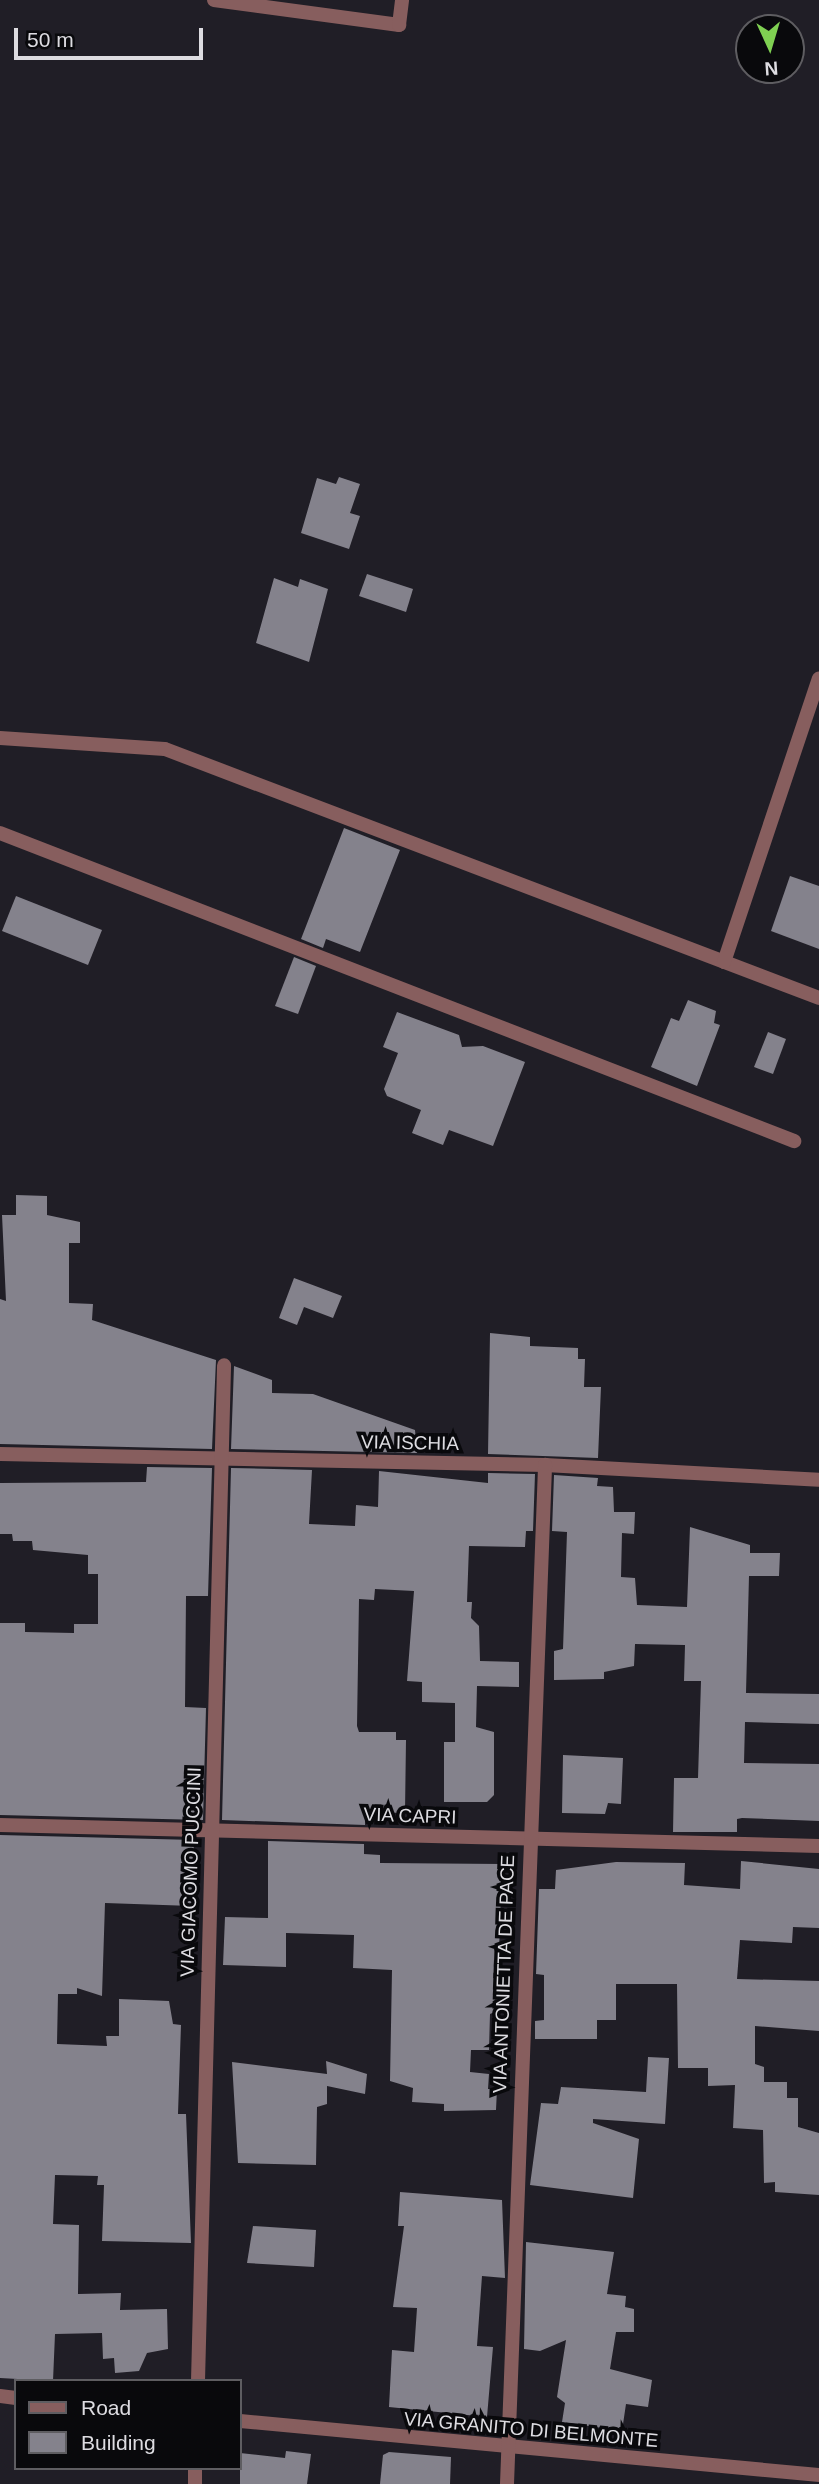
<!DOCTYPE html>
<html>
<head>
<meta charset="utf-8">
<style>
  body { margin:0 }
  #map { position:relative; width:819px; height:2484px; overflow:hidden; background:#201e26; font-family:Arial,sans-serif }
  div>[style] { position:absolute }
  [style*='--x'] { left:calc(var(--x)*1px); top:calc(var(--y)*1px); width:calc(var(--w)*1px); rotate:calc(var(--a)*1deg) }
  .building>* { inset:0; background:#84828c }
  .street>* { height:14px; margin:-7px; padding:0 7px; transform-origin:7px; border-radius:7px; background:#875e5e }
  span { translate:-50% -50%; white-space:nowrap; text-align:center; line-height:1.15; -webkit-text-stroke:7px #09090c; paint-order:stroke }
  .street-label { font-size:19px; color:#dddce1 }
  .legend { position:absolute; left:14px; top:2379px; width:228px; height:91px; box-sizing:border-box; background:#09090c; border:2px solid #5e5d61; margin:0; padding:9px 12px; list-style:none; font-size:21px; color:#dddce1 }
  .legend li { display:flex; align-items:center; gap:14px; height:35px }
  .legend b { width:35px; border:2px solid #5e5d61 }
  .north { position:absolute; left:735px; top:14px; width:70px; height:70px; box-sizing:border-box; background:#09090c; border:2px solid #5e5d61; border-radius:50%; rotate:176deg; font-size:19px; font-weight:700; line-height:28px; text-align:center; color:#dddce1 }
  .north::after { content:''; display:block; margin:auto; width:24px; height:32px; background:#7fd052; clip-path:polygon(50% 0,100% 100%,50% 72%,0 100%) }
  .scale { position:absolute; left:14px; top:28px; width:189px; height:32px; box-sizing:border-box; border:4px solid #dddce1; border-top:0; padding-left:9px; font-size:21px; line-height:24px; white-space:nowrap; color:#dddce1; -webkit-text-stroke:5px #09090c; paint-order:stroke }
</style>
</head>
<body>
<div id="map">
  <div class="building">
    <div style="clip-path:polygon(339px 477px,360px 484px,350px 513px,360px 516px,349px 549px,301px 533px,317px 478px,336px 484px)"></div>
    <div style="clip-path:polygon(367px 574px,413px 589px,406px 612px,359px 596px)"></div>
    <div style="clip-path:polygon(274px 578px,298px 587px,300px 579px,328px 589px,309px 662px,256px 643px)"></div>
    <div style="clip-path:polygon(344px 828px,400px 850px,360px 952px,326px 939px,323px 948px,301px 939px)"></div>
    <div style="clip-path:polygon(790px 876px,819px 886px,819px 949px,771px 931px)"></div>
    <div style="clip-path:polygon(16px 896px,102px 930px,88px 965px,2px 931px)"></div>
    <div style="clip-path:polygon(294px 957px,316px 966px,298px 1014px,275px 1006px)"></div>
    <div style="clip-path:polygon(688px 1000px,716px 1011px,714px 1023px,720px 1025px,697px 1086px,651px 1067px,671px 1018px,679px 1021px)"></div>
    <div style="clip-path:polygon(397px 1012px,459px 1035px,462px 1047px,483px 1046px,525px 1062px,493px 1146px,449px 1130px,443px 1145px,412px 1133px,421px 1110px,387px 1096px,384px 1089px,398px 1053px,383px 1047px)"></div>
    <div style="clip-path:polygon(768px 1032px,786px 1039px,773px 1074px,754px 1067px)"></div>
    <div style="clip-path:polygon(16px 1195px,47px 1196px,47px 1215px,80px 1222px,80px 1243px,69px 1243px,69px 1303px,93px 1304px,92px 1320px,216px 1360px,212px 1449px,0 1444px,0 1299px,6px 1301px,2px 1215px,16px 1215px)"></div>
    <div style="clip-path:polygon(294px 1278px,342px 1296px,333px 1318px,304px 1307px,297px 1325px,279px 1318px)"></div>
    <div style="clip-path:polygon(490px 1333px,530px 1337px,530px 1346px,578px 1348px,578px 1359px,585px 1359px,584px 1387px,601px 1387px,598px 1458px,488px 1454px)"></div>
    <div style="clip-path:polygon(234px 1366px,272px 1380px,272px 1393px,313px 1394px,415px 1430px,417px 1453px,231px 1449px)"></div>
    <div style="clip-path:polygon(147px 1467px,212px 1468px,208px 1596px,186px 1596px,185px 1707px,206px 1708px,203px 1820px,0 1815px,0 1623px,25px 1623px,25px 1632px,74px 1633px,74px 1624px,98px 1624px,98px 1574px,88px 1574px,88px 1555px,33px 1550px,32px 1541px,13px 1541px,12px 1534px,0 1534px,0 1483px,146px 1482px)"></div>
    <div style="clip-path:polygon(231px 1468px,312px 1470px,309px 1524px,355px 1526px,356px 1505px,378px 1507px,379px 1471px,488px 1483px,488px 1473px,535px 1474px,533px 1531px,526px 1531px,525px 1547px,469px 1546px,467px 1602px,472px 1602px,471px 1618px,479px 1626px,480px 1661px,519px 1662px,519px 1687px,477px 1686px,476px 1727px,494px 1732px,494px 1795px,487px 1802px,444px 1802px,444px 1742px,455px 1742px,455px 1703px,422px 1702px,422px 1682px,407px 1681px,414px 1591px,375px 1589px,374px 1600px,359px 1599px,357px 1726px,359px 1732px,396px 1732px,396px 1740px,406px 1740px,405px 1813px,365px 1812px,365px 1825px,222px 1820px)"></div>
    <div style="clip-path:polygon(554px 1475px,598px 1478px,597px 1486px,613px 1487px,614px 1512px,635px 1512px,634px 1534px,622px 1533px,621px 1577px,635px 1578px,637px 1605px,687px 1607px,690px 1527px,750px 1545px,750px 1553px,780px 1553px,779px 1576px,749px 1576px,746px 1693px,819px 1694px,819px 1724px,745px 1722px,744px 1763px,819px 1764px,819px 1821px,742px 1818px,737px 1819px,737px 1832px,673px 1832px,674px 1778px,698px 1778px,701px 1681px,684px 1681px,685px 1645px,635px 1644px,634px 1666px,604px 1672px,604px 1679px,554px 1680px,554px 1651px,563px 1649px,567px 1532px,552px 1531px)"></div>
    <div style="clip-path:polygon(563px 1755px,623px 1758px,621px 1804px,608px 1803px,605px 1814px,562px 1813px)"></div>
    <div style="clip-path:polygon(0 1835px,194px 1840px,192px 1906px,105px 1903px,102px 1996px,77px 1988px,77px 1994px,58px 1994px,57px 2044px,107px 2046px,106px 2036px,119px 2036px,119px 1999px,169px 2001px,173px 2024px,181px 2025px,178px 2114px,186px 2114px,191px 2243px,102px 2241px,104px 2185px,97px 2185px,98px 2176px,55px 2175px,53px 2224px,79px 2225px,78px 2294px,121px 2293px,120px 2310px,167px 2309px,168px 2349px,147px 2353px,139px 2371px,115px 2373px,114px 2358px,103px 2359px,102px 2333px,55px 2334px,53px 2381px,0 2378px)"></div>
    <div style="clip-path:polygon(268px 1841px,364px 1844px,364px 1854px,380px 1855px,380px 1863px,502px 1864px,497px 2011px,490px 2014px,489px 2050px,471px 2050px,470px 2072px,489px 2074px,488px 2089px,497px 2089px,496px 2110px,444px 2111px,444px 2104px,412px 2102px,413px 2088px,390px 2081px,392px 1970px,353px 1968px,354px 1935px,286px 1933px,286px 1967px,223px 1965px,225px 1917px,268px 1918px)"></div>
    <div style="clip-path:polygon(741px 1861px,819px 1869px,819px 1928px,793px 1927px,792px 1943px,740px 1940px,737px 1979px,819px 1981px,819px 2031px,755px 2026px,755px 2064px,764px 2067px,764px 2082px,787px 2082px,787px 2098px,798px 2098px,798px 2127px,819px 2133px,819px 2195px,775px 2192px,775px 2182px,764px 2183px,763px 2130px,733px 2128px,735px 2085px,708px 2086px,708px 2068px,678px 2068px,677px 1984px,616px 1984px,616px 2020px,597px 2020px,597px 2039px,535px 2039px,535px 2021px,544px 2020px,544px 1975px,536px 1974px,539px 1889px,555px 1889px,556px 1870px,616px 1862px,685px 1863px,684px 1885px,740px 1889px)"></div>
    <div style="clip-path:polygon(648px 2057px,669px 2058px,665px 2124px,593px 2119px,593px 2123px,639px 2139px,633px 2198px,530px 2185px,541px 2103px,558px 2104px,561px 2087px,646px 2092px)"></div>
    <div style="clip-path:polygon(326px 2061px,367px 2074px,365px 2094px,327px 2086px,327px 2104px,317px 2107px,316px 2165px,238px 2163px,232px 2062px,327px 2074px)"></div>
    <div style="clip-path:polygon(400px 2192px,502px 2200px,505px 2278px,482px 2276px,477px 2346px,493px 2347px,487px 2417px,389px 2407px,392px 2350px,414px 2352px,417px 2308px,393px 2307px,404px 2226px,398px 2226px)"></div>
    <div style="clip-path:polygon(253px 2226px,316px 2230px,314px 2267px,247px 2263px)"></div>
    <div style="clip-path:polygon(526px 2242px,614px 2252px,607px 2294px,626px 2296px,625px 2307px,634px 2309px,634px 2332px,616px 2332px,610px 2369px,652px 2380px,648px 2407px,626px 2404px,622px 2431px,562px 2422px,565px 2403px,557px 2397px,566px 2340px,540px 2351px,524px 2349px)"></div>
    <div style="clip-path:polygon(286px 2451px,311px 2454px,307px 2484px,240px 2484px,240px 2453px,285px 2458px)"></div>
    <div style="clip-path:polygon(389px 2452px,451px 2457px,450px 2484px,380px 2484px,383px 2455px)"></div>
  </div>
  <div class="street">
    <div style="--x:214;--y:0;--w:187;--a:7.7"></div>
    <div style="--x:399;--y:25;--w:25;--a:-83"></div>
    <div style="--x:0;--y:738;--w:165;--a:3.8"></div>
    <div style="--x:165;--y:749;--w:700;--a:20.84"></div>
    <div style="--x:0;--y:833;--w:852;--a:21.2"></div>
    <div style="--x:724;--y:962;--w:299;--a:-71.5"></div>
    <div style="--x:0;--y:1454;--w:545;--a:1.16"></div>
    <div style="--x:545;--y:1465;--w:274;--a:3.1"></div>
    <div style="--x:0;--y:1825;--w:819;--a:1.47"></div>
    <div style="--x:198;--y:2381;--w:1016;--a:-88.53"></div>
    <div style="--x:0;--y:2396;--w:16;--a:7"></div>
    <div style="--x:240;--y:2421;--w:582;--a:5.33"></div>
    <div style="--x:195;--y:2484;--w:16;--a:-90"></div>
    <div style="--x:507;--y:2484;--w:1020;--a:-87.86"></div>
  </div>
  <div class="street-label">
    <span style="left:410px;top:1443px;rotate:1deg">VIA ISCHIA</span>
    <span style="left:410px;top:1816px;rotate:2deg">VIA CAPRI</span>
    <span style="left:191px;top:1872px;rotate:-88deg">VIA GIACOMO PUCCINI</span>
    <span style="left:504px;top:1974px;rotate:-88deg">VIA ANTONIETTA DE PACE</span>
    <span style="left:531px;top:2430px;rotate:5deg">VIA GRANITO DI BELMONTE</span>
  </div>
  <ul class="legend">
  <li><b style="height:9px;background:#875e5e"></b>Road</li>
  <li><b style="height:19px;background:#84828c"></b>Building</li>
  </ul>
  <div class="north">N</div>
  <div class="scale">50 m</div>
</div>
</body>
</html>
